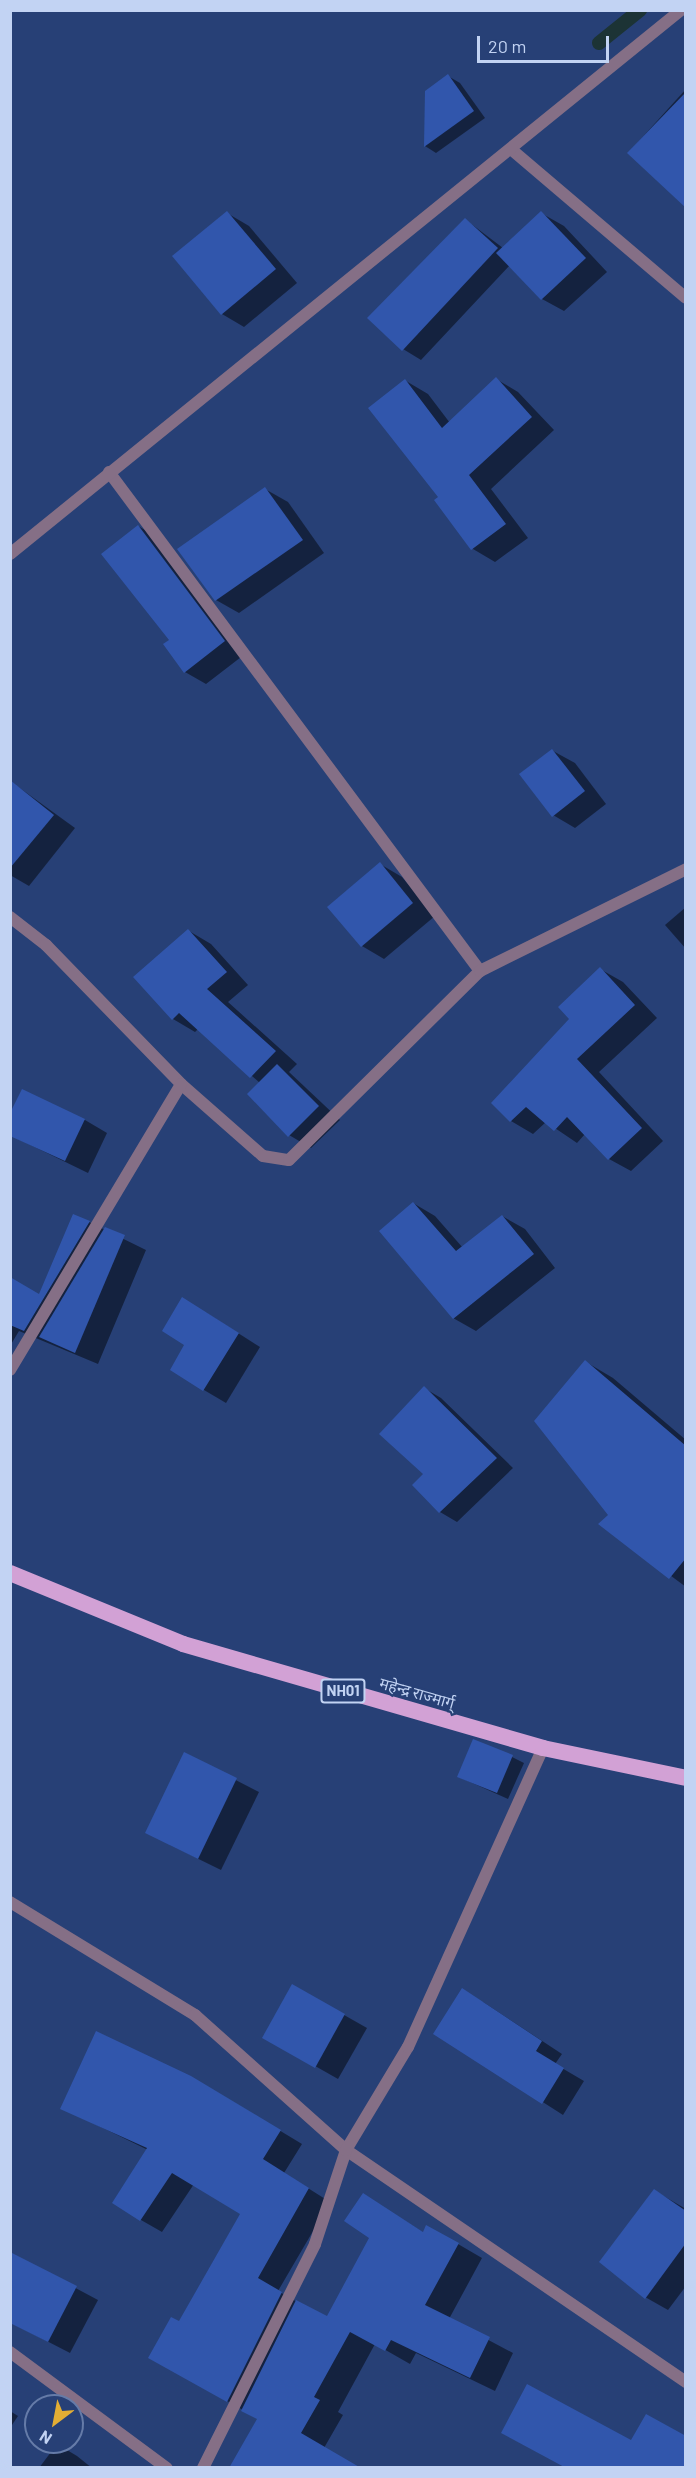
<!DOCTYPE html>
<html>
<head>
<meta charset="utf-8">
<style>
  body { margin:0 }
  #map { position:relative; width:696px; height:2478px; overflow:hidden; background:#274076; font-family:Barlow,"Noto Sans Devanagari",sans-serif }
  div>[style] { position:absolute }
  [style*='--x'] { left:calc(var(--x)*1px); top:calc(var(--y)*1px); width:calc(var(--w)*1px); rotate:calc(var(--a)*1deg) }
  .shadow>* { inset:0; background:#0007 }
  .stream>* { height:14px; margin:-7px; padding:0 7px; transform-origin:7px; border-radius:7px; background:#1c3335 }
  .building>* { inset:0; background:#3156ac }
  .minor>* { height:12px; margin:-6px; padding:0 6px; transform-origin:6px; border-radius:6px; background:#856f86 }
  .trunk>* { height:16px; margin:-8px; padding:0 8px; transform-origin:8px; border-radius:8px; background:#d2a1d5 }
  span { translate:-50% -50%; white-space:nowrap; text-align:center; line-height:1.15; -webkit-text-stroke:4.5px #274076; paint-order:stroke }
  .shield-label span { padding:2px 4px; background:#274076; border:2px solid; border-radius:4px; -webkit-text-stroke-width:0 }
  .shield-label { font-size:15px; color:#c2d3f3; font-weight:700 }
  .street-label { font-size:16px; color:#c2d3f3 }
  .frame { position:absolute; inset:0; border:12px solid #c2d3f3; pointer-events:none }
  .north { position:absolute; left:24px; top:2394px; width:60px; height:60px; box-sizing:border-box; background:#274076; border:2px solid #657ba8; border-radius:50%; rotate:212deg; font-size:16px; font-weight:700; line-height:24px; text-align:center; color:#c2d3f3 }
  .north::after { content:''; display:block; margin:auto; width:21px; height:27px; background:#e3ae34; clip-path:polygon(50% 0,100% 100%,50% 72%,0 100%) }
  .scale { position:absolute; left:477px; top:36px; width:132px; height:27px; box-sizing:border-box; border:3px solid #c2d3f3; border-top:0; padding-left:8px; font-size:18px; line-height:21px; white-space:nowrap; color:#c2d3f3; -webkit-text-stroke:4px #274076; paint-order:stroke }
</style>
</head>
<body>
<div id="map">
  <div class="shadow">
    <div style="clip-path:polygon(448px 76px,460px 83px,485px 118px,436px 153px,425px 146px,427px 91px)"></div>
    <div style="clip-path:polygon(686px 89px,686px 205px,629px 152px)"></div>
    <div style="clip-path:polygon(227px 213px,249px 226px,297px 283px,244px 327px,222px 314px)"></div>
    <div style="clip-path:polygon(541px 213px,564px 226px,607px 272px,564px 311px,542px 299px,510px 265px,421px 360px,403px 349px,466px 220px,503px 248px)"></div>
    <div style="clip-path:polygon(496px 379px,518px 392px,554px 430px,491px 489px,528px 538px,495px 562px,473px 549px,440px 497px,406px 381px,428px 394px,450px 423px)"></div>
    <div style="clip-path:polygon(265px 489px,288px 502px,324px 553px,239px 613px,216px 600px)"></div>
    <div style="clip-path:polygon(138px 526px,159px 538px,245px 654px,206px 684px,185px 672px,165px 645px,171px 640px)"></div>
    <div style="clip-path:polygon(553px 751px,575px 763px,606px 804px,575px 828px,553px 815px)"></div>
    <div style="clip-path:polygon(17px 786px,75px 828px,29px 886px,10px 875px,10px 794px)"></div>
    <div style="clip-path:polygon(380px 864px,402px 877px,435px 916px,384px 959px,362px 946px)"></div>
    <div style="clip-path:polygon(686px 907px,686px 949px,665px 925px)"></div>
    <div style="clip-path:polygon(189px 931px,211px 944px,248px 985px,228px 1002px,297px 1064px,289px 1072px,340px 1120px,311px 1148px,289px 1135px,260px 1083px,198px 1029px,195px 1032px,173px 1019px)"></div>
    <div style="clip-path:polygon(600px 969px,623px 982px,657px 1018px,599px 1072px,663px 1141px,631px 1171px,609px 1159px,585px 1134px,577px 1143px,546px 1122px,533px 1134px,511px 1121px)"></div>
    <div style="clip-path:polygon(85px 1120px,107px 1133px,88px 1173px,10px 1135px)"></div>
    <div style="clip-path:polygon(413px 1203px,435px 1216px,463px 1248px,502px 1216px,525px 1229px,555px 1268px,476px 1331px,453px 1318px)"></div>
    <div style="clip-path:polygon(89px 1222px,146px 1250px,98px 1364px,19px 1331px,10px 1346px,10px 1279px,40px 1296px)"></div>
    <div style="clip-path:polygon(205px 1312px,260px 1347px,226px 1403px,204px 1390px,186px 1345px)"></div>
    <div style="clip-path:polygon(586px 1362px,613px 1378px,686px 1440px,686px 1587px,601px 1524px,610px 1515px)"></div>
    <div style="clip-path:polygon(424px 1388px,441px 1398px,513px 1468px,457px 1522px,440px 1512px,414px 1485px,425px 1474px)"></div>
    <div style="clip-path:polygon(185px 1754px,259px 1792px,221px 1870px,170px 1845px)"></div>
    <div style="clip-path:polygon(512px 1757px,524px 1763px,508px 1799px,459px 1777px)"></div>
    <div style="clip-path:polygon(293px 1986px,367px 2028px,338px 2079px,264px 2037px)"></div>
    <div style="clip-path:polygon(483px 2002px,562px 2054px,555px 2064px,584px 2081px,563px 2115px,435px 2033px)"></div>
    <div style="clip-path:polygon(213px 2090px,302px 2144px,284px 2173px,330px 2202px,278px 2291px,327px 2319px,371px 2238px,364px 2195px,424px 2233px,458px 2244px,482px 2258px,449px 2319px,513px 2353px,495px 2391px,416px 2353px,410px 2364px,375px 2344px,338px 2412px,343px 2415px,324px 2448px,259px 2419px,150px 2358px,179px 2323px,242px 2213px,194px 2184px,162px 2232px,141px 2220px,114px 2202px,148px 2150px,62px 2108px)"></div>
    <div style="clip-path:polygon(655px 2191px,686px 2209px,686px 2286px,668px 2310px,645px 2297px)"></div>
    <div style="clip-path:polygon(10px 2253px,98px 2300px,70px 2353px,10px 2322px)"></div>
    <div style="clip-path:polygon(10px 2411px,18px 2416px,10px 2428px)"></div>
    <div style="clip-path:polygon(57px 2444px,77px 2456px,92px 2468px,39px 2468px)"></div>
  </div>
  <div class="stream">
    <div style="--x:599;--y:43;--w:53;--a:-38.8"></div>
  </div>
  <div class="building">
    <div style="clip-path:polygon(448px 74px,474px 111px,424px 147px,425px 91px)"></div>
    <div style="clip-path:polygon(686px 92px,686px 208px,627px 153px)"></div>
    <div style="clip-path:polygon(227px 211px,276px 269px,221px 315px,172px 256px)"></div>
    <div style="clip-path:polygon(541px 211px,586px 258px,541px 300px,496px 253px)"></div>
    <div style="clip-path:polygon(465px 218px,498px 248px,402px 351px,367px 318px)"></div>
    <div style="clip-path:polygon(496px 377px,532px 417px,469px 475px,506px 524px,471px 550px,434px 500px,438px 497px,368px 408px,405px 379px,442px 428px)"></div>
    <div style="clip-path:polygon(265px 487px,303px 540px,215px 601px,177px 549px)"></div>
    <div style="clip-path:polygon(138px 525px,225px 641px,184px 673px,163px 644px,169px 640px,101px 554px)"></div>
    <div style="clip-path:polygon(552px 749px,585px 791px,552px 817px,519px 774px)"></div>
    <div style="clip-path:polygon(10px 780px,54px 815px,10px 868px)"></div>
    <div style="clip-path:polygon(380px 862px,413px 903px,361px 947px,327px 907px)"></div>
    <div style="clip-path:polygon(188px 929px,227px 972px,207px 989px,276px 1051px,250px 1078px,179px 1013px,172px 1020px,133px 977px)"></div>
    <div style="clip-path:polygon(600px 967px,635px 1005px,577px 1059px,642px 1128px,608px 1160px,567px 1117px,554px 1131px,526px 1107px,510px 1122px,491px 1103px,569px 1019px,558px 1007px)"></div>
    <div style="clip-path:polygon(277px 1064px,319px 1106px,288px 1137px,247px 1094px)"></div>
    <div style="clip-path:polygon(22px 1089px,85px 1119px,65px 1161px,10px 1136px,10px 1113px)"></div>
    <div style="clip-path:polygon(413px 1202px,456px 1251px,502px 1215px,534px 1254px,453px 1319px,379px 1231px)"></div>
    <div style="clip-path:polygon(73px 1214px,90px 1221px,24px 1331px,10px 1325px,10px 1277px,39px 1294px)"></div>
    <div style="clip-path:polygon(105px 1227px,125px 1235px,75px 1353px,39px 1337px)"></div>
    <div style="clip-path:polygon(182px 1297px,239px 1333px,203px 1391px,170px 1370px,184px 1345px,162px 1331px)"></div>
    <div style="clip-path:polygon(585px 1360px,686px 1446px,686px 1558px,669px 1579px,598px 1524px,608px 1515px,534px 1421px)"></div>
    <div style="clip-path:polygon(424px 1386px,497px 1458px,439px 1513px,412px 1485px,423px 1474px,379px 1434px)"></div>
    <div style="clip-path:polygon(473px 1739px,513px 1755px,497px 1793px,457px 1777px)"></div>
    <div style="clip-path:polygon(184px 1752px,237px 1778px,198px 1859px,145px 1833px)"></div>
    <div style="clip-path:polygon(292px 1984px,345px 2014px,315px 2068px,262px 2038px)"></div>
    <div style="clip-path:polygon(462px 1988px,542px 2041px,536px 2051px,564px 2068px,542px 2104px,433px 2034px)"></div>
    <div style="clip-path:polygon(96px 2031px,191px 2076px,281px 2130px,263px 2159px,309px 2188px,258px 2278px,282px 2292px,227px 2402px,148px 2358px,171px 2317px,179px 2321px,240px 2214px,172px 2173px,140px 2221px,112px 2203px,147px 2148px,60px 2109px)"></div>
    <div style="clip-path:polygon(654px 2189px,686px 2211px,686px 2243px,645px 2299px,599px 2262px)"></div>
    <div style="clip-path:polygon(363px 2193px,423px 2232px,426px 2225px,459px 2243px,425px 2305px,490px 2337px,470px 2378px,391px 2340px,385px 2351px,350px 2332px,314px 2397px,320px 2400px,301px 2433px,361px 2468px,229px 2468px,257px 2419px,241px 2411px,296px 2300px,327px 2316px,369px 2238px,344px 2221px)"></div>
    <div style="clip-path:polygon(10px 2252px,77px 2286px,48px 2342px,10px 2323px)"></div>
    <div style="clip-path:polygon(527px 2384px,631px 2440px,646px 2414px,686px 2436px,686px 2468px,566px 2468px,501px 2433px)"></div>
  </div>
  <div class="minor">
    <div style="--x:512;--y:150;--w:228;--a:40.4"></div>
    <div style="--x:109;--y:472;--w:622;--a:53.37"></div>
    <div style="--x:10;--y:554;--w:864;--a:-39.03"></div>
    <div style="--x:10;--y:917;--w:46;--a:37.9"></div>
    <div style="--x:46;--y:945;--w:194;--a:45.8"></div>
    <div style="--x:181;--y:1084;--w:109;--a:41.3"></div>
    <div style="--x:263;--y:1156;--w:26;--a:9"></div>
    <div style="--x:289;--y:1160;--w:269;--a:-44.7"></div>
    <div style="--x:480;--y:971;--w:230;--a:-26.3"></div>
    <div style="--x:10;--y:1370;--w:333;--a:-59.1"></div>
    <div style="--x:10;--y:1902;--w:217;--a:31.4"></div>
    <div style="--x:195;--y:2015;--w:203;--a:41.8"></div>
    <div style="--x:346;--y:2150;--w:412;--a:34.3"></div>
    <div style="--x:10;--y:2352;--w:195;--a:36.5"></div>
    <div style="--x:203;--y:2468;--w:250;--a:-63.4"></div>
    <div style="--x:315;--y:2244;--w:99;--a:-71.7"></div>
    <div style="--x:346;--y:2150;--w:120;--a:-59"></div>
    <div style="--x:408;--y:2047;--w:328;--a:-65.7"></div>
  </div>
  <div class="trunk">
    <div style="--x:10;--y:1573;--w:187;--a:22.3"></div>
    <div style="--x:183;--y:1644;--w:375;--a:16.1"></div>
    <div style="--x:543;--y:1748;--w:146;--a:11.8"></div>
  </div>
  <div class="shield-label">
    <span style="left:343px;top:1691px">NH01</span>
  </div>
  <div class="street-label">
    <span style="left:417px;top:1693px;rotate:16deg">महेन्द्र राज्मार्ग्</span>
  </div>
  <div class="frame"></div>
  <div class="north">N</div>
  <div class="scale">20 m</div>
</div>
</body>
</html>
